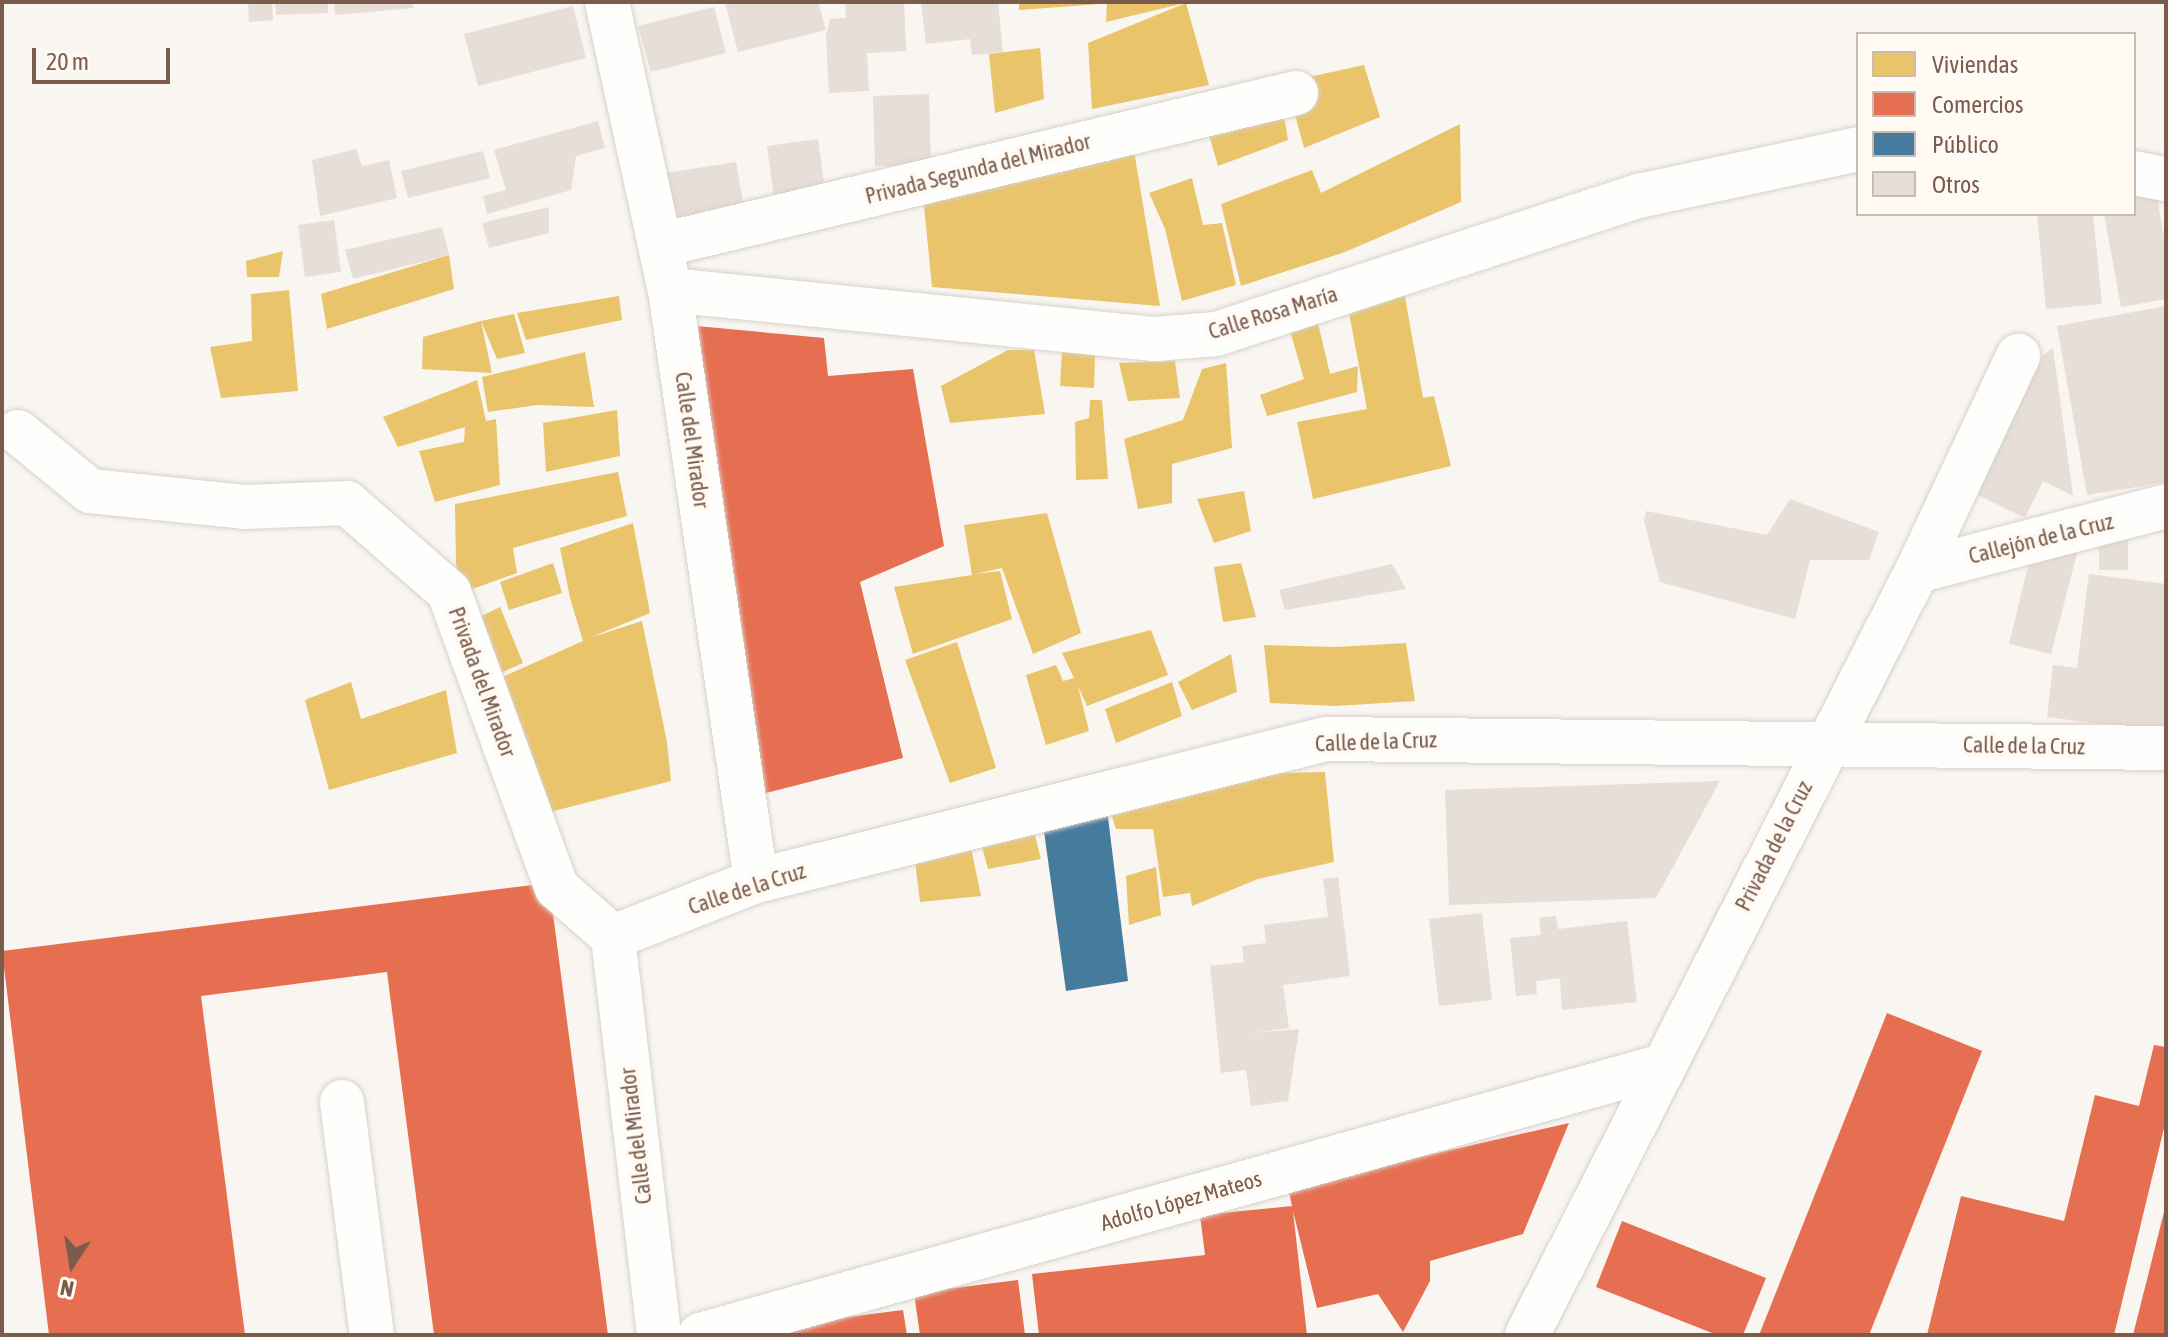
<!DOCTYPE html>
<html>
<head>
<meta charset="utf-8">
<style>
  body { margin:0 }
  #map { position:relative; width:2168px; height:1337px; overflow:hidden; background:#f9f5f0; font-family:"Asap Condensed",sans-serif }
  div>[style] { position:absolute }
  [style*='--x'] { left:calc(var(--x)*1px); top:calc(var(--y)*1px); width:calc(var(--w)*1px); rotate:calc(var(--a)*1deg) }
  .homes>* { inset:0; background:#e9c46a }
  .shops>* { inset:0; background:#e76f51 }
  .public>* { inset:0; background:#457b9d }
  .building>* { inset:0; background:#e6ded7 }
  .roads { filter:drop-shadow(0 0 2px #d7d1cb) drop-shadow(0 0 2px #d7d1cb) }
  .minor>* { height:44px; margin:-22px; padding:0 22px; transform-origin:22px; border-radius:22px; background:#fefefd }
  span { translate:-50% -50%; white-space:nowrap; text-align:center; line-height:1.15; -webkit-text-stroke:8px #fffaf3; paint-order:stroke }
  .street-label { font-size:22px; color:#7a5c4d }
  .frame { position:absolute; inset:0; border:4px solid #7a5c4d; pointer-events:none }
  .legend { position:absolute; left:1856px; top:32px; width:280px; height:184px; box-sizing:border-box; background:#fffaf3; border:2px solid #cabbb1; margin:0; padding:10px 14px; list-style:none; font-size:24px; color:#7a5c4d }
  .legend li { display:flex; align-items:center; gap:16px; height:40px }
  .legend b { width:40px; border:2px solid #cabbb1 }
  .north { position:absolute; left:32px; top:1225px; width:80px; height:80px; -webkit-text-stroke:6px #fffaf3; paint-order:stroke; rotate:192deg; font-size:22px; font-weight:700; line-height:32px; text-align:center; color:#7a5c4d }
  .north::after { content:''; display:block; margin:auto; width:28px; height:36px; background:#7a5c4d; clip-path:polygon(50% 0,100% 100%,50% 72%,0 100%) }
  .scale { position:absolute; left:32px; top:48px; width:138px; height:36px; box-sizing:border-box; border:4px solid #7a5c4d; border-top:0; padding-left:10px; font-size:24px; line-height:28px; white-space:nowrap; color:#7a5c4d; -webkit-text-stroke:6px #fffaf3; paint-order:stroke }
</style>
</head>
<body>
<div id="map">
  <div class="homes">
    <div style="clip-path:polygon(1019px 2px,1099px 2px,1100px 4px,1019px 10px)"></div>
    <div style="clip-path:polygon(1107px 2px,1185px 2px,1185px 3px,1106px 22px)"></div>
    <div style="clip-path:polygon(1186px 3px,1209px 85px,1092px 109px,1088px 43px)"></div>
    <div style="clip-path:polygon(1040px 48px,1044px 99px,995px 113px,989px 54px)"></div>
    <div style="clip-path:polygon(1364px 65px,1380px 117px,1304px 148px,1286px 82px)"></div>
    <div style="clip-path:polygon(1279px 85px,1288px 140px,1218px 166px,1199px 100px)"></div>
    <div style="clip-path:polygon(1460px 124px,1461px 202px,1345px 252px,1241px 286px,1221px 204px,1312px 170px,1321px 193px)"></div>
    <div style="clip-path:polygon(1133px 145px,1160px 306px,932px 287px,923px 196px)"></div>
    <div style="clip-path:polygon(1192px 178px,1203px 225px,1222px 223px,1236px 285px,1182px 301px,1165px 229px,1149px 193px)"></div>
    <div style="clip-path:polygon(283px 251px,279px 277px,247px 277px,246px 261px)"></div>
    <div style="clip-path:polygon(449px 255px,454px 289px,327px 329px,321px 294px)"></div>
    <div style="clip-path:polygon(1403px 286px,1423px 398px,1434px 396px,1451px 466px,1313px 499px,1297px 422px,1367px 409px,1349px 313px)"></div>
    <div style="clip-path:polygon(289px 290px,298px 391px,221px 398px,210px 347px,252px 341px,251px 294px)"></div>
    <div style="clip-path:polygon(619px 296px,622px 320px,526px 340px,517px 313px)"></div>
    <div style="clip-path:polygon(514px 314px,525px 353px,497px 359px,481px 321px,492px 373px,422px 369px,423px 337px,481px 321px)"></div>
    <div style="clip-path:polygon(1318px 323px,1330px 374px,1358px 366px,1357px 392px,1267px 416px,1260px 395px,1304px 379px,1290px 331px)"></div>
    <div style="clip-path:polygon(1008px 350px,1034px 350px,1045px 414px,950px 423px,941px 386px)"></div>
    <div style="clip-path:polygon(1062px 351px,1095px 355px,1094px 388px,1060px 386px)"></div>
    <div style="clip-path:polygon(585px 352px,594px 407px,537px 405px,488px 412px,482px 377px)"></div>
    <div style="clip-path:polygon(1175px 361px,1180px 398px,1128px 401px,1119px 363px)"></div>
    <div style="clip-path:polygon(1226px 363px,1232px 448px,1172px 464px,1172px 503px,1138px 509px,1124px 439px,1183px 420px,1202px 369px)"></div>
    <div style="clip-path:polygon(477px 380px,486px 421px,496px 419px,500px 485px,435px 502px,419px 451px,464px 442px,465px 427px,398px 447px,383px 417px)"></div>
    <div style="clip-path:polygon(1090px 400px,1102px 400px,1108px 479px,1076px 480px,1075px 422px,1089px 418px)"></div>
    <div style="clip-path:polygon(617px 410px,620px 456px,546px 472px,543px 423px)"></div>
    <div style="clip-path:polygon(618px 472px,627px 516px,513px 548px,517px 573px,461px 593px,456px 564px,455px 504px)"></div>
    <div style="clip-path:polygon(1244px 491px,1251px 531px,1214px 543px,1197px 499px)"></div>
    <div style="clip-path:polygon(1047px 513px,1081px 633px,1033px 654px,1002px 568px,975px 574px,1000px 571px,1012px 619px,913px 654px,894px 587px,972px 575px,964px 525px)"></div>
    <div style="clip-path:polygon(633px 523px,650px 613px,589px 638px,642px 621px,667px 742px,671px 781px,550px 812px,498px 679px,583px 641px,570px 598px,560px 548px)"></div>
    <div style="clip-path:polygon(553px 563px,562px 593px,509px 610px,500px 582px)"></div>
    <div style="clip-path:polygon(1241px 563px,1256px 617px,1223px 622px,1214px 567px)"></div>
    <div style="clip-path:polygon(500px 607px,523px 663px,487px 679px,469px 622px)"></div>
    <div style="clip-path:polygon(1151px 630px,1168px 675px,1087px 706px,1078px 686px,1089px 731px,1046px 745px,1026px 675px,1056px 665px,1063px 681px,1074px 678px,1062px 653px)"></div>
    <div style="clip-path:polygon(957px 642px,996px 768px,950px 783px,905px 660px)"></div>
    <div style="clip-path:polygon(1406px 643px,1415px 701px,1336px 706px,1270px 703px,1264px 645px,1335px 647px)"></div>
    <div style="clip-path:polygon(1231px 654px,1237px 692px,1192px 710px,1178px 682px)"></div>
    <div style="clip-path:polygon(351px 682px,361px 719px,446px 690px,457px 753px,329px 790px,305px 700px)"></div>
    <div style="clip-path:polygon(1172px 682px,1182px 716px,1116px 743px,1105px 709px)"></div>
    <div style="clip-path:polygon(1325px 772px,1334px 862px,1258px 879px,1192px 906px,1190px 893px,1163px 897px,1153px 829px,1116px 829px,1110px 810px,1242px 774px)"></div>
    <div style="clip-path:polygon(1032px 824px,1041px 859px,988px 869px,981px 843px)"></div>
    <div style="clip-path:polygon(970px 843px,981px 896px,920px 902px,914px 853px)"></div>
    <div style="clip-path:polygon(1156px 867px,1161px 915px,1129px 925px,1126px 876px)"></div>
  </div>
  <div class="shops">
    <div style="clip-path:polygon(675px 324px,824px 338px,828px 376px,913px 369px,944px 546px,860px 582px,903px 758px,735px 801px)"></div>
    <div style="clip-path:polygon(549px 883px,608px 1335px,434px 1335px,387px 972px,201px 996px,245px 1335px,49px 1335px,2px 951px)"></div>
    <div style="clip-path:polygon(1887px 1013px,1982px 1051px,1869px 1335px,1759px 1335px)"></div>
    <div style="clip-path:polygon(2154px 1045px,2166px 1047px,2166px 1120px,2114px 1335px,1927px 1335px,1961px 1196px,2064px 1221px,2095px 1095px,2139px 1106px)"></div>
    <div style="clip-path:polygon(1569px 1123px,1523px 1234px,1430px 1261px,1430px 1281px,1403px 1332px,1378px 1294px,1317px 1308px,1293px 1211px,1307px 1335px,1039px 1335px,1032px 1274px,1205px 1255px,1200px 1215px,1292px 1206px,1288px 1187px)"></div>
    <div style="clip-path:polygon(2165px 1208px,2166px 1335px,2133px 1335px)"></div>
    <div style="clip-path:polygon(1622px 1221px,1766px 1278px,1743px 1335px,1717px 1335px,1596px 1287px)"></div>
    <div style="clip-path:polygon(1018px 1280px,1025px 1335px,920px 1335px,914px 1293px)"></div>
    <div style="clip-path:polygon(903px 1310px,907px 1335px,761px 1335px,760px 1328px)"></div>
  </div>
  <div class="public">
    <div style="clip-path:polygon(1107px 809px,1128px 981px,1066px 991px,1043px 824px)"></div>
  </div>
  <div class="building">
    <div style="clip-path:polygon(248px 2px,272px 2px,273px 20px,249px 22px)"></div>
    <div style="clip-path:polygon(275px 2px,328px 2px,328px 13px,276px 15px)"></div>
    <div style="clip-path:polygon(334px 2px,412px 2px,413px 8px,335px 15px)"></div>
    <div style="clip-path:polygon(725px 2px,818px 2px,826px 30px,738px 52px)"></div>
    <div style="clip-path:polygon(845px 2px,904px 2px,906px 51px,867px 53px,869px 91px,829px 93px,826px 36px,830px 19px,846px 18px)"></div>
    <div style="clip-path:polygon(921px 2px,998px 2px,1003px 52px,972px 55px,970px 39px,926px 44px)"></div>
    <div style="clip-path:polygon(573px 6px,586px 58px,478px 86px,464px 34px)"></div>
    <div style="clip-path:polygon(714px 7px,726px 53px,651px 72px,638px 26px)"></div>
    <div style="clip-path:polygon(929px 94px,931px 165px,875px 166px,873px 96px)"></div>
    <div style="clip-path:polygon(598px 121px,605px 148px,576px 156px,571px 190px,487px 214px,483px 196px,506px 190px,494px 150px)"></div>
    <div style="clip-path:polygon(818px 139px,825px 190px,774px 197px,767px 146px)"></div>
    <div style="clip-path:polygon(356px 149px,362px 166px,389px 160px,397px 198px,320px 216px,312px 160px)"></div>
    <div style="clip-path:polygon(483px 151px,490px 178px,408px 198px,401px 171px)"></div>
    <div style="clip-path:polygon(736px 162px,745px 215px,669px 227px,660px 174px)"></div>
    <div style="clip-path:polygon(2134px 181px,2155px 185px,2166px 249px,2166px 299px,2121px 307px,2104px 214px,2134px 214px)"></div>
    <div style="clip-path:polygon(549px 207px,549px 233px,489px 248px,482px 223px)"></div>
    <div style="clip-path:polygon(2037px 214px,2093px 214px,2102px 304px,2046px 309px)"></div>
    <div style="clip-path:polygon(334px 220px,341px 272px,305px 277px,298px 225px)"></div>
    <div style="clip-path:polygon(442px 227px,449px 255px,353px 279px,345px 250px)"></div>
    <div style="clip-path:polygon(2166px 306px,2166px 482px,2087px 495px,2057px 326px)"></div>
    <div style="clip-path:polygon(2053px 348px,2073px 496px,2043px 481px,2025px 518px,1968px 490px,2032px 363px)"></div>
    <div style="clip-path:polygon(1790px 499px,1879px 532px,1869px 560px,1810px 560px,1795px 619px,1660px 582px,1644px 521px,1646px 511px,1767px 535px)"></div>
    <div style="clip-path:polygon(2099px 535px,2128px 535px,2128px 570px,2099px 570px)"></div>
    <div style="clip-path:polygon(2079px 546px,2051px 654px,2009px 644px,2030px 558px)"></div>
    <div style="clip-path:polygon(1392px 564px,1406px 589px,1285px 610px,1279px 590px)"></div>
    <div style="clip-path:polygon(2089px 574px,2166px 584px,2166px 732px,2047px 717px,2053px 665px,2077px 668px)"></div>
    <div style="clip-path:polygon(1720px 781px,1656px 898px,1449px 905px,1445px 790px)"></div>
    <div style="clip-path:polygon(1338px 877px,1350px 976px,1283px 985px,1289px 1028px,1249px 1033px,1299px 1029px,1288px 1101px,1251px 1106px,1246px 1070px,1221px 1073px,1210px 966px,1244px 962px,1242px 946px,1266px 943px,1264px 925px,1328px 917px,1323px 879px)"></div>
    <div style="clip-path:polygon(1482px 913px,1492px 1000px,1439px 1006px,1429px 919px)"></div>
    <div style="clip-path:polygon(1556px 916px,1558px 929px,1627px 921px,1637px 1002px,1562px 1010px,1560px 978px,1536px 981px,1537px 994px,1516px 996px,1510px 938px,1541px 935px,1539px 918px)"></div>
  </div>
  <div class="roads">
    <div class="minor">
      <div style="--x:607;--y:2;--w:295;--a:77.7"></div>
      <div style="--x:670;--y:290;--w:597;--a:81.72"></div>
      <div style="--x:2134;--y:173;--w:33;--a:11"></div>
      <div style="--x:661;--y:245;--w:653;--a:-13.46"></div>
      <div style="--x:670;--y:290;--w:487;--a:5.8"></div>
      <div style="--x:1155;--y:339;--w:61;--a:-4.7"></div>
      <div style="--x:1216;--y:334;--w:445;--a:-18.1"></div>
      <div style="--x:1639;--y:196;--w:224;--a:-12.1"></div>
      <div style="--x:18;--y:432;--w:93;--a:39.3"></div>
      <div style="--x:90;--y:491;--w:155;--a:5.9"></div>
      <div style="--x:244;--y:507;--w:103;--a:-2.2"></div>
      <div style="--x:347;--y:503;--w:135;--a:41.1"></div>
      <div style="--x:449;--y:592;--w:315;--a:70"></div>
      <div style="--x:557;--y:888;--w:74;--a:41.2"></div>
      <div style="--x:1917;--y:571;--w:257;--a:-14.6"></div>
      <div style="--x:613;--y:937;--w:154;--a:-21.4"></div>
      <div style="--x:756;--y:881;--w:587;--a:-13.99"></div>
      <div style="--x:1326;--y:739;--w:840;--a:0.61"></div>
      <div style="--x:613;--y:937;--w:401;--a:83.4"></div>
      <div style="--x:342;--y:1102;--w:235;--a:82.7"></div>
      <div style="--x:700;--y:1335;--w:1000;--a:-15.61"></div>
      <div style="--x:1527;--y:1335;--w:858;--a:-62.96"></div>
      <div style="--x:1917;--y:571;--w:238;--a:-64.8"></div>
    </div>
  </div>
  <div class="street-label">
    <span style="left:978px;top:169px;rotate:-14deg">Privada Segunda del Mirador</span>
    <span style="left:1273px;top:313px;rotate:-17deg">Calle Rosa María</span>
    <span style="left:692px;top:440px;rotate:82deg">Calle del Mirador</span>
    <span style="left:2041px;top:539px;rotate:-14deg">Callejón de la Cruz</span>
    <span style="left:482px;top:682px;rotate:70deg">Privada del Mirador</span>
    <span style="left:1376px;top:742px;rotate:-2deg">Calle de la Cruz</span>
    <span style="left:2024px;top:746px;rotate:1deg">Calle de la Cruz</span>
    <span style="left:1774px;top:846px;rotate:-63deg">Privada de la Cruz</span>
    <span style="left:747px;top:889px;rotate:-18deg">Calle de la Cruz</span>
    <span style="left:636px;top:1136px;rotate:-97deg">Calle del Mirador</span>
    <span style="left:1181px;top:1201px;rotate:-16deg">Adolfo López Mateos</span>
  </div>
  <div class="frame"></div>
  <ul class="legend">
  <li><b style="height:22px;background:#e9c46a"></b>Viviendas</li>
  <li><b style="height:22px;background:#e76f51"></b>Comercios</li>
  <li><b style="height:22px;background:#457b9d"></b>Público</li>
  <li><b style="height:22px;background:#e6ded7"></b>Otros</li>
  </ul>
  <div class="north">N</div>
  <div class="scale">20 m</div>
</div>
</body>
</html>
